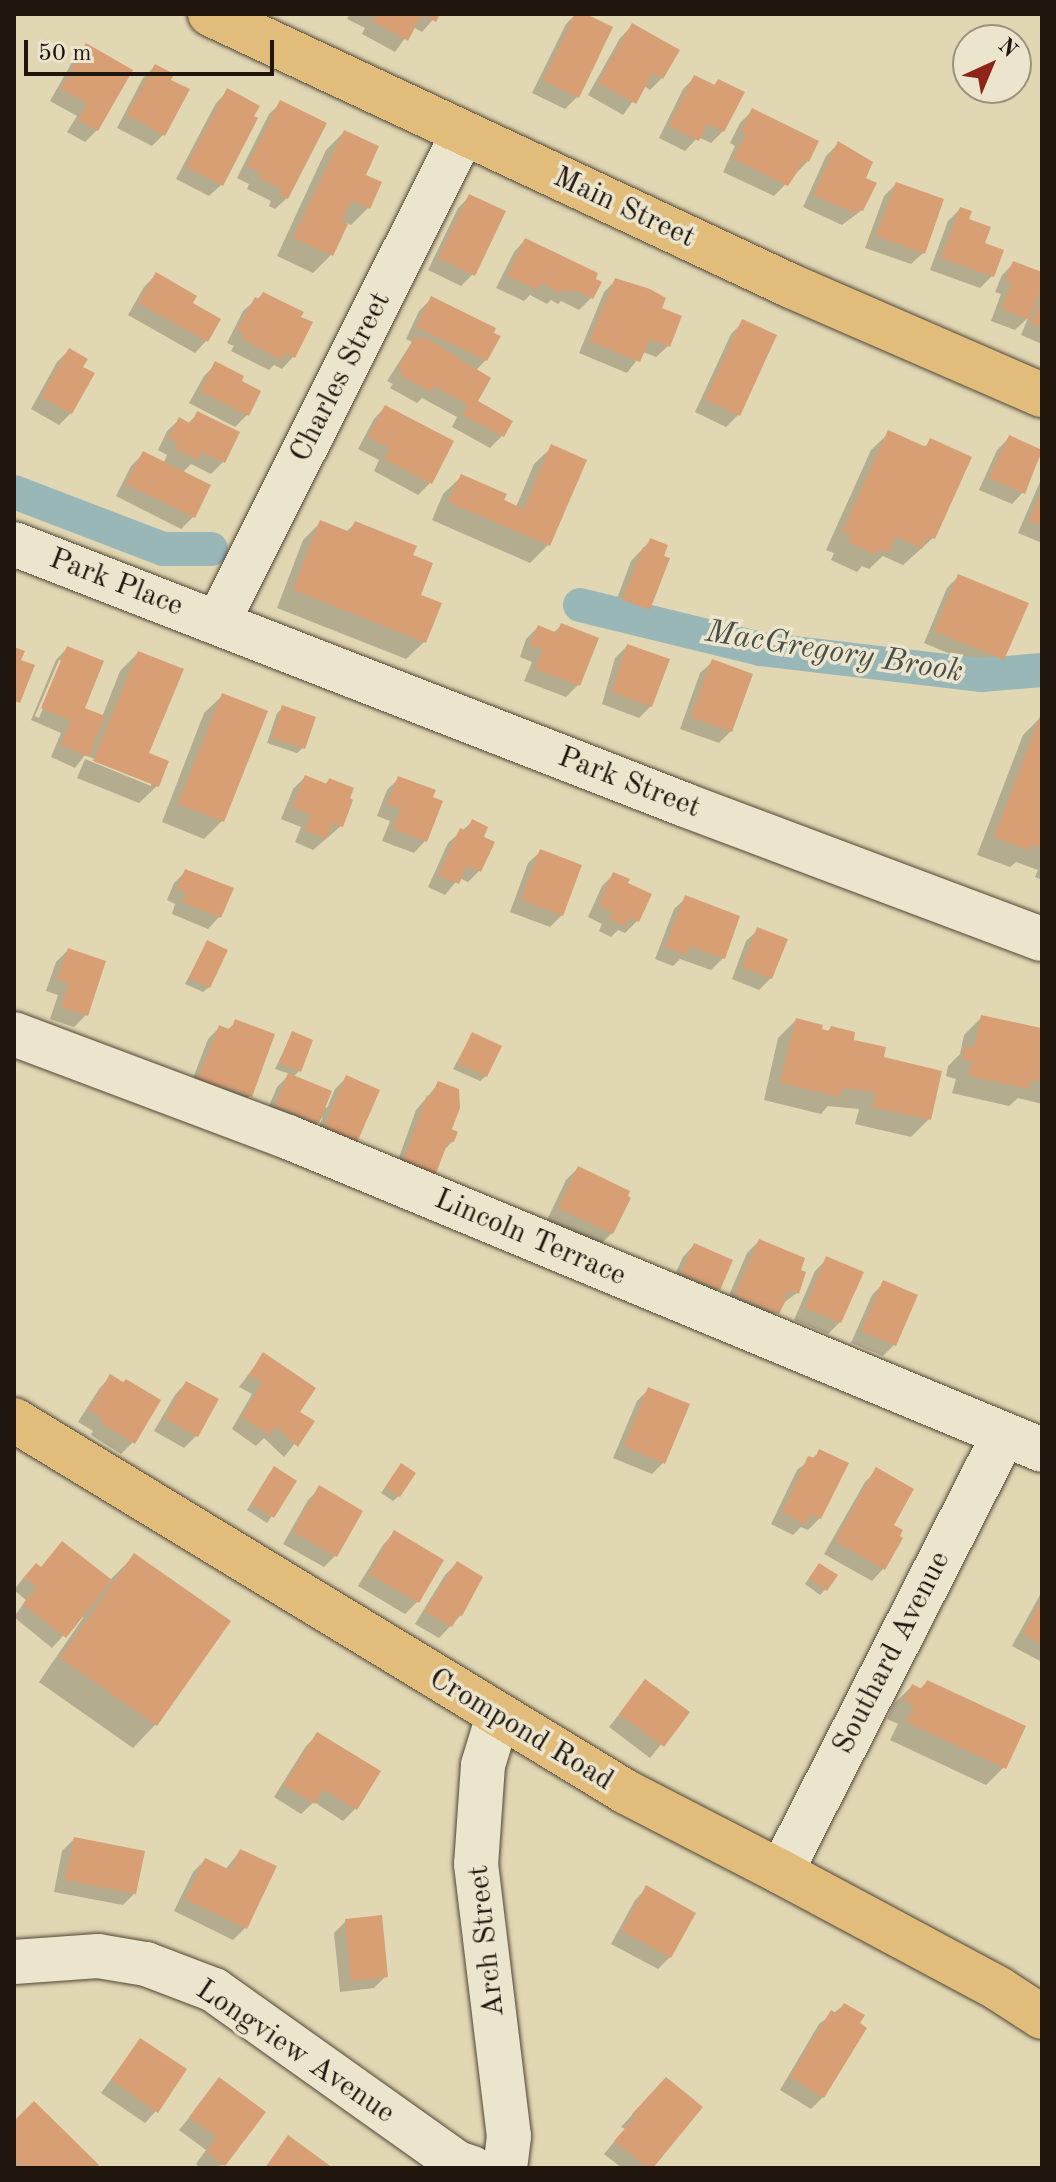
<!DOCTYPE html>
<html>
<head>
<meta charset="utf-8">
<style>
  body { margin:0 }
  #map { position:relative; width:1056px; height:2182px; overflow:hidden; background:#e2d7b3; font-family:"Old Standard TT",serif }
  div>[style] { position:absolute }
  [style*='--x'] { left:calc(var(--x)*1px); top:calc(var(--y)*1px); width:calc(var(--w)*1px); rotate:calc(var(--a)*1deg) }
  .shadow>* { inset:0; background:#0003 }
  .canal>* { height:34px; margin:-17px; padding:0 17px; transform-origin:17px; border-radius:17px; background:#9ab7b8 }
  .building>* { inset:0; background:#d89f75 }
  .roads { filter:drop-shadow(0 0 2px #504636) drop-shadow(0 0 2px #504636) }
  .minor>* { height:44px; margin:-22px; padding:0 22px; transform-origin:22px; border-radius:22px; background:#ece5ce }
  .major>* { height:44px; margin:-22px; padding:0 22px; transform-origin:22px; border-radius:22px; background:#e1bc7a }
  span { translate:-50% -50%; white-space:nowrap; text-align:center; line-height:1.15; -webkit-text-stroke:7px #ece5ce; paint-order:stroke }
  .street-label { font-size:30px; color:#1f150d }
  .water-label { font-size:32px; color:#4a4e49; font-style:italic }
  .frame { position:absolute; inset:0; border:16px solid #1f150d; pointer-events:none }
  .north { position:absolute; left:952px; top:24px; width:80px; height:80px; box-sizing:border-box; background:#ece5ce; border:2px solid #9a9281; border-radius:50%; rotate:44deg; font-size:22px; font-weight:700; line-height:32px; text-align:center; color:#1f150d }
  .north::after { content:''; display:block; margin:auto; width:28px; height:36px; background:#8f2418; clip-path:polygon(50% 0,100% 100%,50% 72%,0 100%) }
  .scale { position:absolute; left:24px; top:40px; width:250px; height:36px; box-sizing:border-box; border:4px solid #1f150d; border-top:0; padding-left:10px; font-size:24px; line-height:28px; white-space:nowrap; color:#1f150d; -webkit-text-stroke:6px #ece5ce; paint-order:stroke }
</style>
</head>
<body>
<div id="map">
  <div class="shadow">
    <div style="clip-path:polygon(350px 14px,438px 14px,422px 32px,413px 27px,395px 52px,362px 34px,365px 28px,347px 19px)"></div>
    <div style="clip-path:polygon(576px 14px,582px 14px,577px 97px,565px 109px,532px 93px,566px 24px)"></div>
    <div style="clip-path:polygon(632px 26px,662px 78px,650px 90px,644px 86px,623px 115px,588px 95px,620px 38px)"></div>
    <div style="clip-path:polygon(86px 45px,97px 130px,85px 142px,67px 132px,77px 116px,50px 101px,75px 57px)"></div>
    <div style="clip-path:polygon(155px 66px,168px 80px,164px 134px,152px 146px,117px 128px,143px 78px)"></div>
    <div style="clip-path:polygon(694px 78px,713px 86px,718px 81px,723px 131px,711px 143px,698px 137px,685px 151px,659px 138px,683px 89px)"></div>
    <div style="clip-path:polygon(228px 91px,251px 117px,221px 185px,209px 196px,176px 179px,216px 103px)"></div>
    <div style="clip-path:polygon(281px 103px,287px 198px,275px 209px,269px 206px,271px 201px,247px 189px,249px 184px,237px 178px,269px 114px)"></div>
    <div style="clip-path:polygon(752px 111px,808px 161px,774px 196px,723px 172px,735px 146px,730px 143px,740px 123px)"></div>
    <div style="clip-path:polygon(344px 132px,363px 176px,369px 207px,351px 225px,346px 223px,331px 255px,313px 273px,277px 256px,326px 150px)"></div>
    <div style="clip-path:polygon(838px 144px,862px 210px,842px 225px,803px 207px,826px 156px)"></div>
    <div style="clip-path:polygon(896px 184px,923px 253px,911px 264px,865px 248px,884px 196px)"></div>
    <div style="clip-path:polygon(470px 196px,473px 274px,461px 286px,428px 270px,458px 208px)"></div>
    <div style="clip-path:polygon(960px 209px,982px 244px,992px 276px,980px 288px,930px 270px,948px 221px)"></div>
    <div style="clip-path:polygon(525px 240px,591px 298px,579px 310px,561px 301px,558px 304px,551px 300px,547px 304px,530px 295px,524px 301px,496px 288px,514px 252px)"></div>
    <div style="clip-path:polygon(1014px 263px,1042px 274px,1036px 296px,1042px 291px,1042px 344px,1021px 335px,1028px 318px,1015px 330px,991px 321px,1001px 294px,995px 292px,1002px 275px)"></div>
    <div style="clip-path:polygon(156px 275px,190px 304px,206px 341px,195px 353px,128px 315px,144px 287px)"></div>
    <div style="clip-path:polygon(616px 280px,660px 309px,668px 346px,656px 357px,643px 352px,627px 373px,579px 353px,604px 292px)"></div>
    <div style="clip-path:polygon(263px 294px,293px 357px,282px 369px,274px 365px,269px 370px,231px 351px,234px 346px,227px 343px,243px 311px)"></div>
    <div style="clip-path:polygon(431px 299px,486px 360px,475px 371px,475px 402px,502px 436px,490px 448px,452px 427px,457px 417px,422px 398px,417px 403px,390px 388px,393px 384px,387px 381px,412px 342px,406px 339px,419px 311px)"></div>
    <div style="clip-path:polygon(743px 322px,775px 336px,738px 415px,726px 427px,695px 412px,731px 334px)"></div>
    <div style="clip-path:polygon(69px 350px,80px 367px,71px 413px,59px 425px,31px 409px,57px 362px)"></div>
    <div style="clip-path:polygon(216px 364px,239px 382px,247px 415px,235px 427px,189px 403px,204px 376px)"></div>
    <div style="clip-path:polygon(385px 407px,430px 483px,418px 495px,374px 471px,379px 460px,358px 449px,374px 419px)"></div>
    <div style="clip-path:polygon(198px 414px,223px 462px,211px 474px,191px 464px,182px 473px,209px 486px,193px 517px,181px 529px,116px 496px,131px 466px,143px 454px,163px 464px,167px 455px,158px 450px,167px 431px,179px 420px,187px 424px)"></div>
    <div style="clip-path:polygon(889px 433px,923px 448px,931px 441px,933px 538px,903px 565px,883px 556px,869px 569px,862px 566px,857px 572px,831px 560px,834px 553px,826px 550px,871px 450px)"></div>
    <div style="clip-path:polygon(1009px 438px,1042px 452px,1023px 492px,1012px 504px,979px 490px,997px 450px)"></div>
    <div style="clip-path:polygon(552px 447px,548px 545px,530px 563px,432px 520px,443px 494px,461px 477px,516px 507px,534px 464px)"></div>
    <div style="clip-path:polygon(1042px 477px,1042px 543px,1018px 533px)"></div>
    <div style="clip-path:polygon(321px 522px,346px 532px,355px 523px,410px 557px,424px 642px,406px 659px,277px 608px,303px 540px)"></div>
    <div style="clip-path:polygon(651px 540px,667px 559px,648px 609px,636px 621px,612px 612px,631px 561px)"></div>
    <div style="clip-path:polygon(959px 576px,1003px 659px,991px 671px,924px 643px,947px 588px)"></div>
    <div style="clip-path:polygon(562px 625px,596px 639px,578px 685px,566px 697px,524px 681px,532px 662px,520px 657px,526px 639px,538px 627px,553px 633px)"></div>
    <div style="clip-path:polygon(627px 646px,651px 706px,639px 718px,602px 704px,615px 658px)"></div>
    <div style="clip-path:polygon(evenodd,67px 648px,82px 709px,102px 717px,120px 671px,138px 653px,146px 754px,157px 786px,139px 803px,77px 778px,85px 759px,151px 786px,151px 782px,85px 755px,75px 768px,51px 757px,61px 733px,31px 720px,56px 660px,67px 648px,59px 660px,63px 660px,39px 718px,35px 716px,59px 660px)"></div>
    <div style="clip-path:polygon(712px 662px,731px 731px,719px 743px,680px 729px,700px 673px)"></div>
    <div style="clip-path:polygon(222px 696px,222px 821px,204px 839px,162px 822px,204px 713px)"></div>
    <div style="clip-path:polygon(283px 708px,303px 748px,297px 753px,267px 743px,277px 713px)"></div>
    <div style="clip-path:polygon(1041px 717px,1042px 718px,1042px 880px,1035px 877px,1038px 870px,1016px 862px,1010px 867px,977px 855px,1023px 735px)"></div>
    <div style="clip-path:polygon(305px 777px,324px 785px,329px 780px,341px 826px,313px 850px,295px 842px,301px 827px,281px 819px,293px 789px)"></div>
    <div style="clip-path:polygon(399px 778px,425px 841px,414px 853px,382px 841px,390px 821px,377px 816px,387px 790px)"></div>
    <div style="clip-path:polygon(473px 821px,481px 838px,480px 870px,468px 882px,459px 878px,445px 895px,428px 887px,448px 843px)"></div>
    <div style="clip-path:polygon(540px 852px,562px 915px,550px 927px,510px 912px,528px 863px)"></div>
    <div style="clip-path:polygon(186px 871px,219px 917px,208px 929px,172px 914px,175px 904px,167px 900px,174px 883px)"></div>
    <div style="clip-path:polygon(614px 874px,637px 921px,625px 933px,618px 930px,611px 937px,599px 931px,602px 924px,588px 917px,602px 886px)"></div>
    <div style="clip-path:polygon(686px 898px,723px 958px,711px 970px,680px 959px,673px 966px,655px 959px,674px 909px)"></div>
    <div style="clip-path:polygon(758px 930px,771px 978px,759px 990px,732px 979px,746px 941px)"></div>
    <div style="clip-path:polygon(207px 942px,209px 987px,203px 992px,185px 984px)"></div>
    <div style="clip-path:polygon(68px 950px,86px 1015px,74px 1027px,50px 1019px,58px 995px,46px 991px,56px 962px)"></div>
    <div style="clip-path:polygon(982px 1017px,1042px 1039px,1042px 1104px,1018px 1098px,1009px 1106px,952px 1093px,956px 1079px,946px 1076px,948px 1066px,960px 1054px,964px 1035px)"></div>
    <div style="clip-path:polygon(796px 1020px,827px 1032px,831px 1028px,881px 1059px,929px 1119px,911px 1137px,855px 1124px,859px 1109px,828px 1106px,821px 1114px,764px 1100px,778px 1038px)"></div>
    <div style="clip-path:polygon(236px 1022px,250px 1096px,238px 1107px,185px 1099px,208px 1039px,220px 1027px,227px 1030px)"></div>
    <div style="clip-path:polygon(292px 1033px,299px 1071px,293px 1077px,323px 1106px,327px 1108px,335px 1089px,347px 1077px,353px 1146px,314px 1136px,323px 1117px,305px 1134px,264px 1118px,277px 1087px,290px 1074px,275px 1069px)"></div>
    <div style="clip-path:polygon(472px 1034px,486px 1076px,480px 1081px,453px 1069px)"></div>
    <div style="clip-path:polygon(439px 1083px,453px 1141px,443px 1151px,393px 1174px,416px 1110px)"></div>
    <div style="clip-path:polygon(578px 1168px,612px 1233px,600px 1245px,547px 1220px,566px 1180px)"></div>
    <div style="clip-path:polygon(759px 1241px,798px 1271px,797px 1293px,782px 1304px,765px 1325px,724px 1307px,747px 1253px)"></div>
    <div style="clip-path:polygon(694px 1245px,718px 1289px,707px 1301px,670px 1285px,683px 1257px)"></div>
    <div style="clip-path:polygon(827px 1259px,840px 1322px,828px 1334px,794px 1320px,815px 1271px)"></div>
    <div style="clip-path:polygon(884px 1283px,895px 1344px,883px 1356px,851px 1343px,872px 1295px)"></div>
    <div style="clip-path:polygon(263px 1355px,297px 1412px,312px 1422px,284px 1457px,264px 1438px,256px 1446px,232px 1429px,252px 1394px,239px 1387px)"></div>
    <div style="clip-path:polygon(110px 1377px,133px 1442px,121px 1454px,91px 1435px,93px 1431px,78px 1422px,99px 1389px)"></div>
    <div style="clip-path:polygon(186px 1383px,216px 1400px,196px 1436px,184px 1448px,154px 1431px,175px 1395px)"></div>
    <div style="clip-path:polygon(649px 1389px,664px 1462px,652px 1474px,613px 1458px,637px 1401px)"></div>
    <div style="clip-path:polygon(820px 1452px,820px 1518px,808px 1530px,801px 1527px,793px 1535px,771px 1524px,797px 1470px)"></div>
    <div style="clip-path:polygon(401px 1465px,399px 1496px,393px 1501px,381px 1493px)"></div>
    <div style="clip-path:polygon(877px 1470px,892px 1526px,883px 1569px,872px 1581px,824px 1554px,865px 1482px)"></div>
    <div style="clip-path:polygon(269px 1474px,295px 1482px,267px 1523px,247px 1510px)"></div>
    <div style="clip-path:polygon(320px 1488px,336px 1555px,324px 1567px,283px 1544px,308px 1500px)"></div>
    <div style="clip-path:polygon(394px 1533px,442px 1561px,417px 1602px,405px 1614px,358px 1586px,383px 1545px)"></div>
    <div style="clip-path:polygon(134px 1556px,155px 1725px,133px 1748px,39px 1682px,83px 1618px,81px 1616px,52px 1648px,14px 1617px,26px 1600px,14px 1590px,24px 1577px,40px 1569px,109px 1581px)"></div>
    <div style="clip-path:polygon(457px 1563px,461px 1615px,439px 1638px,415px 1624px,445px 1575px)"></div>
    <div style="clip-path:polygon(814px 1571px,826px 1589px,820px 1595px,805px 1584px)"></div>
    <div style="clip-path:polygon(1042px 1591px,1042px 1662px,1012px 1646px)"></div>
    <div style="clip-path:polygon(645px 1682px,687px 1713px,650px 1758px,609px 1727px)"></div>
    <div style="clip-path:polygon(927px 1682px,1004px 1767px,986px 1785px,890px 1740px,898px 1724px,887px 1719px,894px 1704px,912px 1686px,919px 1690px)"></div>
    <div style="clip-path:polygon(318px 1734px,355px 1809px,343px 1821px,314px 1802px,301px 1814px,274px 1797px,306px 1746px)"></div>
    <div style="clip-path:polygon(74px 1839px,135px 1893px,123px 1905px,54px 1892px,62px 1851px)"></div>
    <div style="clip-path:polygon(240px 1851px,245px 1928px,233px 1940px,174px 1911px,193px 1872px,205px 1860px,225px 1870px)"></div>
    <div style="clip-path:polygon(647px 1888px,693px 1913px,670px 1957px,658px 1969px,611px 1944px,635px 1900px)"></div>
    <div style="clip-path:polygon(346px 1921px,386px 1976px,374px 1988px,340px 1992px,334px 1933px)"></div>
    <div style="clip-path:polygon(844px 2005px,823px 2097px,811px 2109px,780px 2090px,819px 2024px)"></div>
    <div style="clip-path:polygon(140px 2040px,156px 2111px,145px 2123px,101px 2093px)"></div>
    <div style="clip-path:polygon(220px 2080px,224px 2165px,201px 2168px,196px 2164px,206px 2150px,179px 2130px)"></div>
    <div style="clip-path:polygon(654px 2091px,651px 2168px,622px 2168px,604px 2154px,625px 2129px,621px 2127px)"></div>
    <div style="clip-path:polygon(14px 2124px,93px 2168px,14px 2168px)"></div>
  </div>
  <div class="canal">
    <div style="--x:14;--y:492;--w:160;--a:20.9"></div>
    <div style="--x:163;--y:549;--w:48;--a:0"></div>
    <div style="--x:580;--y:605;--w:185;--a:13.7"></div>
    <div style="--x:760;--y:649;--w:223;--a:6.7"></div>
    <div style="--x:981;--y:675;--w:61;--a:-4.7"></div>
  </div>
  <div class="building">
    <div style="clip-path:polygon(376px 14px,440px 14px,436px 22px,422px 14px,408px 41px,372px 21px)"></div>
    <div style="clip-path:polygon(575px 14px,586px 14px,613px 27px,579px 98px,543px 80px)"></div>
    <div style="clip-path:polygon(632px 23px,680px 50px,663px 79px,653px 73px,636px 104px,598px 83px)"></div>
    <div style="clip-path:polygon(86px 43px,133px 70px,98px 131px,78px 120px,87px 103px,61px 89px)"></div>
    <div style="clip-path:polygon(155px 64px,174px 74px,171px 80px,190px 89px,165px 136px,127px 115px)"></div>
    <div style="clip-path:polygon(694px 75px,715px 85px,718px 79px,745px 92px,724px 132px,707px 124px,699px 141px,669px 126px)"></div>
    <div style="clip-path:polygon(227px 88px,260px 106px,254px 116px,258px 118px,223px 186px,186px 167px)"></div>
    <div style="clip-path:polygon(280px 100px,327px 123px,288px 199px,279px 194px,281px 189px,258px 177px,260px 172px,247px 166px)"></div>
    <div style="clip-path:polygon(752px 108px,819px 141px,809px 162px,805px 160px,788px 186px,733px 159px,746px 134px,741px 131px)"></div>
    <div style="clip-path:polygon(344px 130px,379px 146px,366px 175px,382px 182px,370px 209px,352px 200px,342px 221px,348px 224px,333px 256px,293px 238px)"></div>
    <div style="clip-path:polygon(838px 141px,873px 162px,866px 178px,877px 183px,863px 211px,858px 209px,856px 214px,813px 195px)"></div>
    <div style="clip-path:polygon(896px 182px,944px 199px,925px 254px,876px 236px)"></div>
    <div style="clip-path:polygon(469px 194px,506px 211px,475px 276px,438px 258px)"></div>
    <div style="clip-path:polygon(960px 207px,972px 211px,969px 219px,991px 227px,985px 243px,1004px 250px,994px 277px,941px 258px)"></div>
    <div style="clip-path:polygon(525px 238px,598px 273px,596px 279px,602px 282px,593px 299px,573px 289px,571px 293px,563px 289px,560px 293px,541px 283px,538px 290px,507px 276px)"></div>
    <div style="clip-path:polygon(1013px 261px,1042px 272px,1042px 287px,1029px 320px,1001px 309px,1012px 283px,1005px 280px)"></div>
    <div style="clip-path:polygon(156px 272px,197px 296px,193px 303px,221px 319px,208px 342px,138px 303px)"></div>
    <div style="clip-path:polygon(615px 278px,650px 289px,666px 298px,662px 308px,682px 316px,670px 347px,650px 339px,640px 362px,589px 341px)"></div>
    <div style="clip-path:polygon(263px 292px,304px 312px,301px 317px,313px 322px,295px 358px,286px 353px,282px 360px,242px 339px,244px 334px,237px 330px,255px 297px,259px 299px)"></div>
    <div style="clip-path:polygon(431px 296px,496px 328px,494px 333px,501px 336px,487px 361px,416px 327px)"></div>
    <div style="clip-path:polygon(1042px 299px,1042px 328px,1031px 323px)"></div>
    <div style="clip-path:polygon(742px 319px,777px 335px,740px 416px,705px 400px)"></div>
    <div style="clip-path:polygon(415px 336px,421px 340px,423px 336px,491px 378px,478px 401px,513px 421px,504px 437px,463px 415px,468px 405px,434px 386px,431px 392px,401px 376px,403px 372px,398px 368px)"></div>
    <div style="clip-path:polygon(69px 348px,88px 359px,83px 367px,95px 373px,72px 414px,41px 397px)"></div>
    <div style="clip-path:polygon(215px 361px,244px 376px,242px 381px,261px 391px,249px 416px,200px 391px)"></div>
    <div style="clip-path:polygon(385px 405px,454px 441px,432px 484px,384px 459px,390px 448px,368px 437px)"></div>
    <div style="clip-path:polygon(197px 411px,240px 432px,225px 463px,201px 452px,198px 460px,175px 449px,178px 443px,168px 438px,179px 417px,191px 424px)"></div>
    <div style="clip-path:polygon(888px 430px,926px 447px,930px 438px,972px 457px,935px 539px,928px 536px,922px 549px,896px 536px,888px 553px,879px 549px,876px 555px,848px 542px,851px 535px,842px 532px)"></div>
    <div style="clip-path:polygon(1009px 435px,1042px 450px,1025px 494px,989px 478px)"></div>
    <div style="clip-path:polygon(551px 444px,587px 460px,550px 546px,448px 502px,461px 474px,507px 494px,504px 500px,524px 509px)"></div>
    <div style="clip-path:polygon(143px 451px,211px 485px,195px 518px,126px 484px)"></div>
    <div style="clip-path:polygon(1042px 489px,1042px 526px,1029px 521px)"></div>
    <div style="clip-path:polygon(320px 520px,350px 532px,355px 521px,417px 546px,413px 555px,433px 563px,421px 595px,442px 603px,426px 643px,293px 590px)"></div>
    <div style="clip-path:polygon(650px 538px,668px 545px,664px 556px,670px 558px,650px 610px,622px 600px,643px 547px,647px 548px)"></div>
    <div style="clip-path:polygon(958px 574px,1029px 603px,1004px 660px,934px 631px)"></div>
    <div style="clip-path:polygon(561px 623px,599px 638px,580px 686px,535px 669px,543px 650px,530px 645px,538px 625px,557px 633px)"></div>
    <div style="clip-path:polygon(627px 644px,670px 659px,652px 707px,612px 692px)"></div>
    <div style="clip-path:polygon(67px 646px,104px 661px,85px 708px,105px 716px,89px 757px,61px 745px,71px 721px,41px 708px)"></div>
    <div style="clip-path:polygon(14px 647px,25px 651px,21px 660px,35px 665px,20px 703px,14px 701px)"></div>
    <div style="clip-path:polygon(138px 651px,184px 669px,149px 753px,169px 761px,159px 787px,93px 761px)"></div>
    <div style="clip-path:polygon(712px 659px,753px 674px,732px 732px,691px 717px)"></div>
    <div style="clip-path:polygon(222px 693px,268px 711px,224px 822px,178px 804px)"></div>
    <div style="clip-path:polygon(282px 705px,316px 717px,305px 749px,272px 738px)"></div>
    <div style="clip-path:polygon(1042px 711px,1042px 848px,1032px 844px,1030px 851px,994px 837px)"></div>
    <div style="clip-path:polygon(305px 775px,327px 784px,329px 778px,354px 788px,350px 798px,353px 800px,343px 827px,333px 823px,326px 839px,305px 830px,311px 815px,292px 807px)"></div>
    <div style="clip-path:polygon(398px 776px,436px 790px,433px 797px,443px 801px,427px 842px,393px 829px,401px 809px,387px 804px)"></div>
    <div style="clip-path:polygon(472px 819px,488px 827px,484px 837px,495px 842px,481px 872px,467px 865px,459px 884px,438px 875px,460px 828px,467px 831px)"></div>
    <div style="clip-path:polygon(540px 849px,582px 865px,563px 916px,521px 900px)"></div>
    <div style="clip-path:polygon(185px 869px,234px 888px,221px 918px,182px 902px,186px 892px,177px 888px)"></div>
    <div style="clip-path:polygon(613px 872px,630px 879px,628px 883px,652px 894px,639px 922px,629px 918px,625px 926px,609px 919px,613px 912px,599px 905px)"></div>
    <div style="clip-path:polygon(685px 895px,740px 916px,725px 959px,690px 946px,686px 955px,665px 947px)"></div>
    <div style="clip-path:polygon(757px 927px,788px 939px,772px 979px,742px 967px)"></div>
    <div style="clip-path:polygon(207px 940px,228px 950px,210px 988px,189px 978px)"></div>
    <div style="clip-path:polygon(68px 948px,106px 961px,88px 1016px,61px 1007px,69px 983px,57px 980px)"></div>
    <div style="clip-path:polygon(981px 1015px,1041px 1028px,1042px 1082px,1031px 1080px,1029px 1089px,969px 1076px,972px 1061px,962px 1059px,965px 1046px,974px 1048px)"></div>
    <div style="clip-path:polygon(796px 1018px,823px 1025px,822px 1029px,829px 1031px,831px 1026px,855px 1032px,854px 1040px,886px 1047px,884px 1057px,942px 1071px,931px 1120px,872px 1107px,876px 1092px,842px 1088px,840px 1097px,780px 1083px)"></div>
    <div style="clip-path:polygon(235px 1019px,275px 1034px,252px 1097px,225px 1086px,221px 1097px,195px 1087px,219px 1025px,231px 1030px)"></div>
    <div style="clip-path:polygon(292px 1031px,313px 1040px,301px 1072px,279px 1063px)"></div>
    <div style="clip-path:polygon(472px 1032px,502px 1046px,487px 1077px,457px 1063px)"></div>
    <div style="clip-path:polygon(288px 1073px,332px 1091px,319px 1123px,275px 1106px)"></div>
    <div style="clip-path:polygon(346px 1075px,380px 1090px,355px 1147px,327px 1135px,331px 1127px,325px 1124px)"></div>
    <div style="clip-path:polygon(438px 1081px,459px 1089px,460px 1108px,452px 1129px,458px 1132px,454px 1142px,448px 1142px,435px 1176px,403px 1162px,427px 1095px,430px 1098px)"></div>
    <div style="clip-path:polygon(578px 1166px,630px 1191px,628px 1196px,631px 1198px,613px 1234px,558px 1208px)"></div>
    <div style="clip-path:polygon(759px 1239px,805px 1258px,801px 1270px,806px 1272px,799px 1294px,791px 1290px,783px 1297px,787px 1298px,779px 1314px,735px 1295px)"></div>
    <div style="clip-path:polygon(694px 1243px,733px 1260px,720px 1290px,681px 1273px)"></div>
    <div style="clip-path:polygon(826px 1256px,864px 1272px,841px 1323px,805px 1308px)"></div>
    <div style="clip-path:polygon(883px 1280px,918px 1295px,896px 1346px,861px 1331px)"></div>
    <div style="clip-path:polygon(263px 1352px,316px 1388px,300px 1412px,315px 1421px,298px 1447px,276px 1426px,269px 1435px,242px 1417px,262px 1382px,249px 1375px)"></div>
    <div style="clip-path:polygon(110px 1374px,123px 1382px,126px 1379px,161px 1400px,135px 1444px,101px 1423px,103px 1419px,89px 1410px)"></div>
    <div style="clip-path:polygon(186px 1381px,219px 1399px,198px 1437px,165px 1419px)"></div>
    <div style="clip-path:polygon(648px 1387px,690px 1404px,665px 1464px,624px 1446px)"></div>
    <div style="clip-path:polygon(819px 1449px,849px 1463px,821px 1519px,811px 1514px,806px 1525px,782px 1512px,808px 1456px,815px 1458px)"></div>
    <div style="clip-path:polygon(401px 1463px,416px 1473px,400px 1497px,385px 1487px)"></div>
    <div style="clip-path:polygon(274px 1466px,297px 1481px,274px 1518px,251px 1504px)"></div>
    <div style="clip-path:polygon(876px 1467px,914px 1489px,894px 1525px,903px 1530px,900px 1536px,903px 1538px,885px 1570px,835px 1541px)"></div>
    <div style="clip-path:polygon(319px 1485px,363px 1511px,337px 1557px,293px 1532px)"></div>
    <div style="clip-path:polygon(394px 1530px,444px 1560px,419px 1603px,369px 1574px)"></div>
    <div style="clip-path:polygon(62px 1541px,112px 1580px,66px 1638px,23px 1604px,37px 1587px,24px 1577px,36px 1563px,41px 1567px)"></div>
    <div style="clip-path:polygon(134px 1553px,231px 1621px,157px 1726px,60px 1658px)"></div>
    <div style="clip-path:polygon(457px 1561px,483px 1577px,462px 1616px,459px 1615px,452px 1627px,425px 1611px)"></div>
    <div style="clip-path:polygon(819px 1563px,838px 1575px,827px 1591px,809px 1578px)"></div>
    <div style="clip-path:polygon(1042px 1598px,1042px 1644px,1023px 1634px)"></div>
    <div style="clip-path:polygon(645px 1679px,690px 1712px,664px 1747px,619px 1714px)"></div>
    <div style="clip-path:polygon(927px 1680px,1026px 1726px,1006px 1769px,906px 1722px,914px 1706px,904px 1701px,912px 1684px,922px 1689px)"></div>
    <div style="clip-path:polygon(317px 1732px,381px 1771px,357px 1810px,323px 1789px,315px 1804px,284px 1785px)"></div>
    <div style="clip-path:polygon(74px 1837px,145px 1851px,136px 1894px,65px 1880px)"></div>
    <div style="clip-path:polygon(240px 1849px,277px 1866px,247px 1929px,185px 1899px,205px 1858px,230px 1870px)"></div>
    <div style="clip-path:polygon(646px 1885px,696px 1913px,671px 1958px,622px 1931px)"></div>
    <div style="clip-path:polygon(382px 1915px,388px 1977px,351px 1981px,345px 1919px)"></div>
    <div style="clip-path:polygon(844px 2003px,865px 2015px,860px 2023px,867px 2028px,824px 2098px,790px 2077px,831px 2010px,837px 2014px)"></div>
    <div style="clip-path:polygon(140px 2038px,187px 2069px,158px 2113px,111px 2080px)"></div>
    <div style="clip-path:polygon(219px 2077px,266px 2112px,225px 2166px,206px 2151px,217px 2137px,189px 2117px)"></div>
    <div style="clip-path:polygon(666px 2077px,703px 2107px,653px 2168px,648px 2168px,614px 2141px,635px 2117px,632px 2114px)"></div>
    <div style="clip-path:polygon(34px 2101px,99px 2165px,96px 2168px,23px 2168px,14px 2160px,14px 2121px)"></div>
    <div style="clip-path:polygon(288px 2135px,333px 2168px,265px 2168px)"></div>
  </div>
  <div class="roads">
    <div class="minor">
      <div style="--x:14;--y:544;--w:720;--a:21.25"></div>
      <div style="--x:685;--y:805;--w:381;--a:20.6"></div>
      <div style="--x:218;--y:622;--w:547;--a:-63.39"></div>
      <div style="--x:14;--y:1034;--w:293;--a:20.6"></div>
      <div style="--x:288;--y:1137;--w:816;--a:22.54"></div>
      <div style="--x:498;--y:1716;--w:51;--a:107"></div>
      <div style="--x:483;--y:1765;--w:99;--a:94"></div>
      <div style="--x:476;--y:1864;--w:274;--a:83.1"></div>
      <div style="--x:509;--y:2136;--w:32;--a:97"></div>
      <div style="--x:781;--y:1872;--w:491;--a:-63"></div>
      <div style="--x:14;--y:1962;--w:84;--a:-4.1"></div>
      <div style="--x:98;--y:1956;--w:49;--a:9.5"></div>
      <div style="--x:146;--y:1964;--w:73;--a:20.9"></div>
      <div style="--x:214;--y:1990;--w:298;--a:35.4"></div>
      <div style="--x:457;--y:2163;--w:16;--a:18"></div>
    </div>
    <div class="major">
      <div style="--x:210;--y:14;--w:642;--a:25.09"></div>
      <div style="--x:791;--y:286;--w:274;--a:23.5"></div>
      <div style="--x:14;--y:1420;--w:716;--a:31.29"></div>
      <div style="--x:626;--y:1792;--w:174;--a:27.3"></div>
      <div style="--x:781;--y:1872;--w:247;--a:28.2"></div>
      <div style="--x:999;--y:1989;--w:51;--a:33.1"></div>
    </div>
  </div>
  <div class="street-label">
    <span style="left:624px;top:208px;rotate:25deg">Main Street</span>
    <span style="left:341px;top:377px;rotate:-63deg">Charles Street</span>
    <span style="left:116px;top:583px;rotate:21deg">Park Place</span>
    <span style="left:629px;top:783px;rotate:21deg">Park Street</span>
    <span style="left:530px;top:1238px;rotate:23deg">Lincoln Terrace</span>
    <span style="left:892px;top:1653px;rotate:-63deg">Southard Avenue</span>
    <span style="left:521px;top:1730px;rotate:31deg">Crompond Road</span>
    <span style="left:487px;top:1941px;rotate:-96deg">Arch Street</span>
    <span style="left:295px;top:2052px;rotate:34deg">Longview Avenue</span>
  </div>
  <div class="water-label">
    <span style="left:834px;top:653px;rotate:9deg">MacGregory Brook</span>
  </div>
  <div class="frame"></div>
  <div class="north">N</div>
  <div class="scale">50 m</div>
</div>
</body>
</html>
